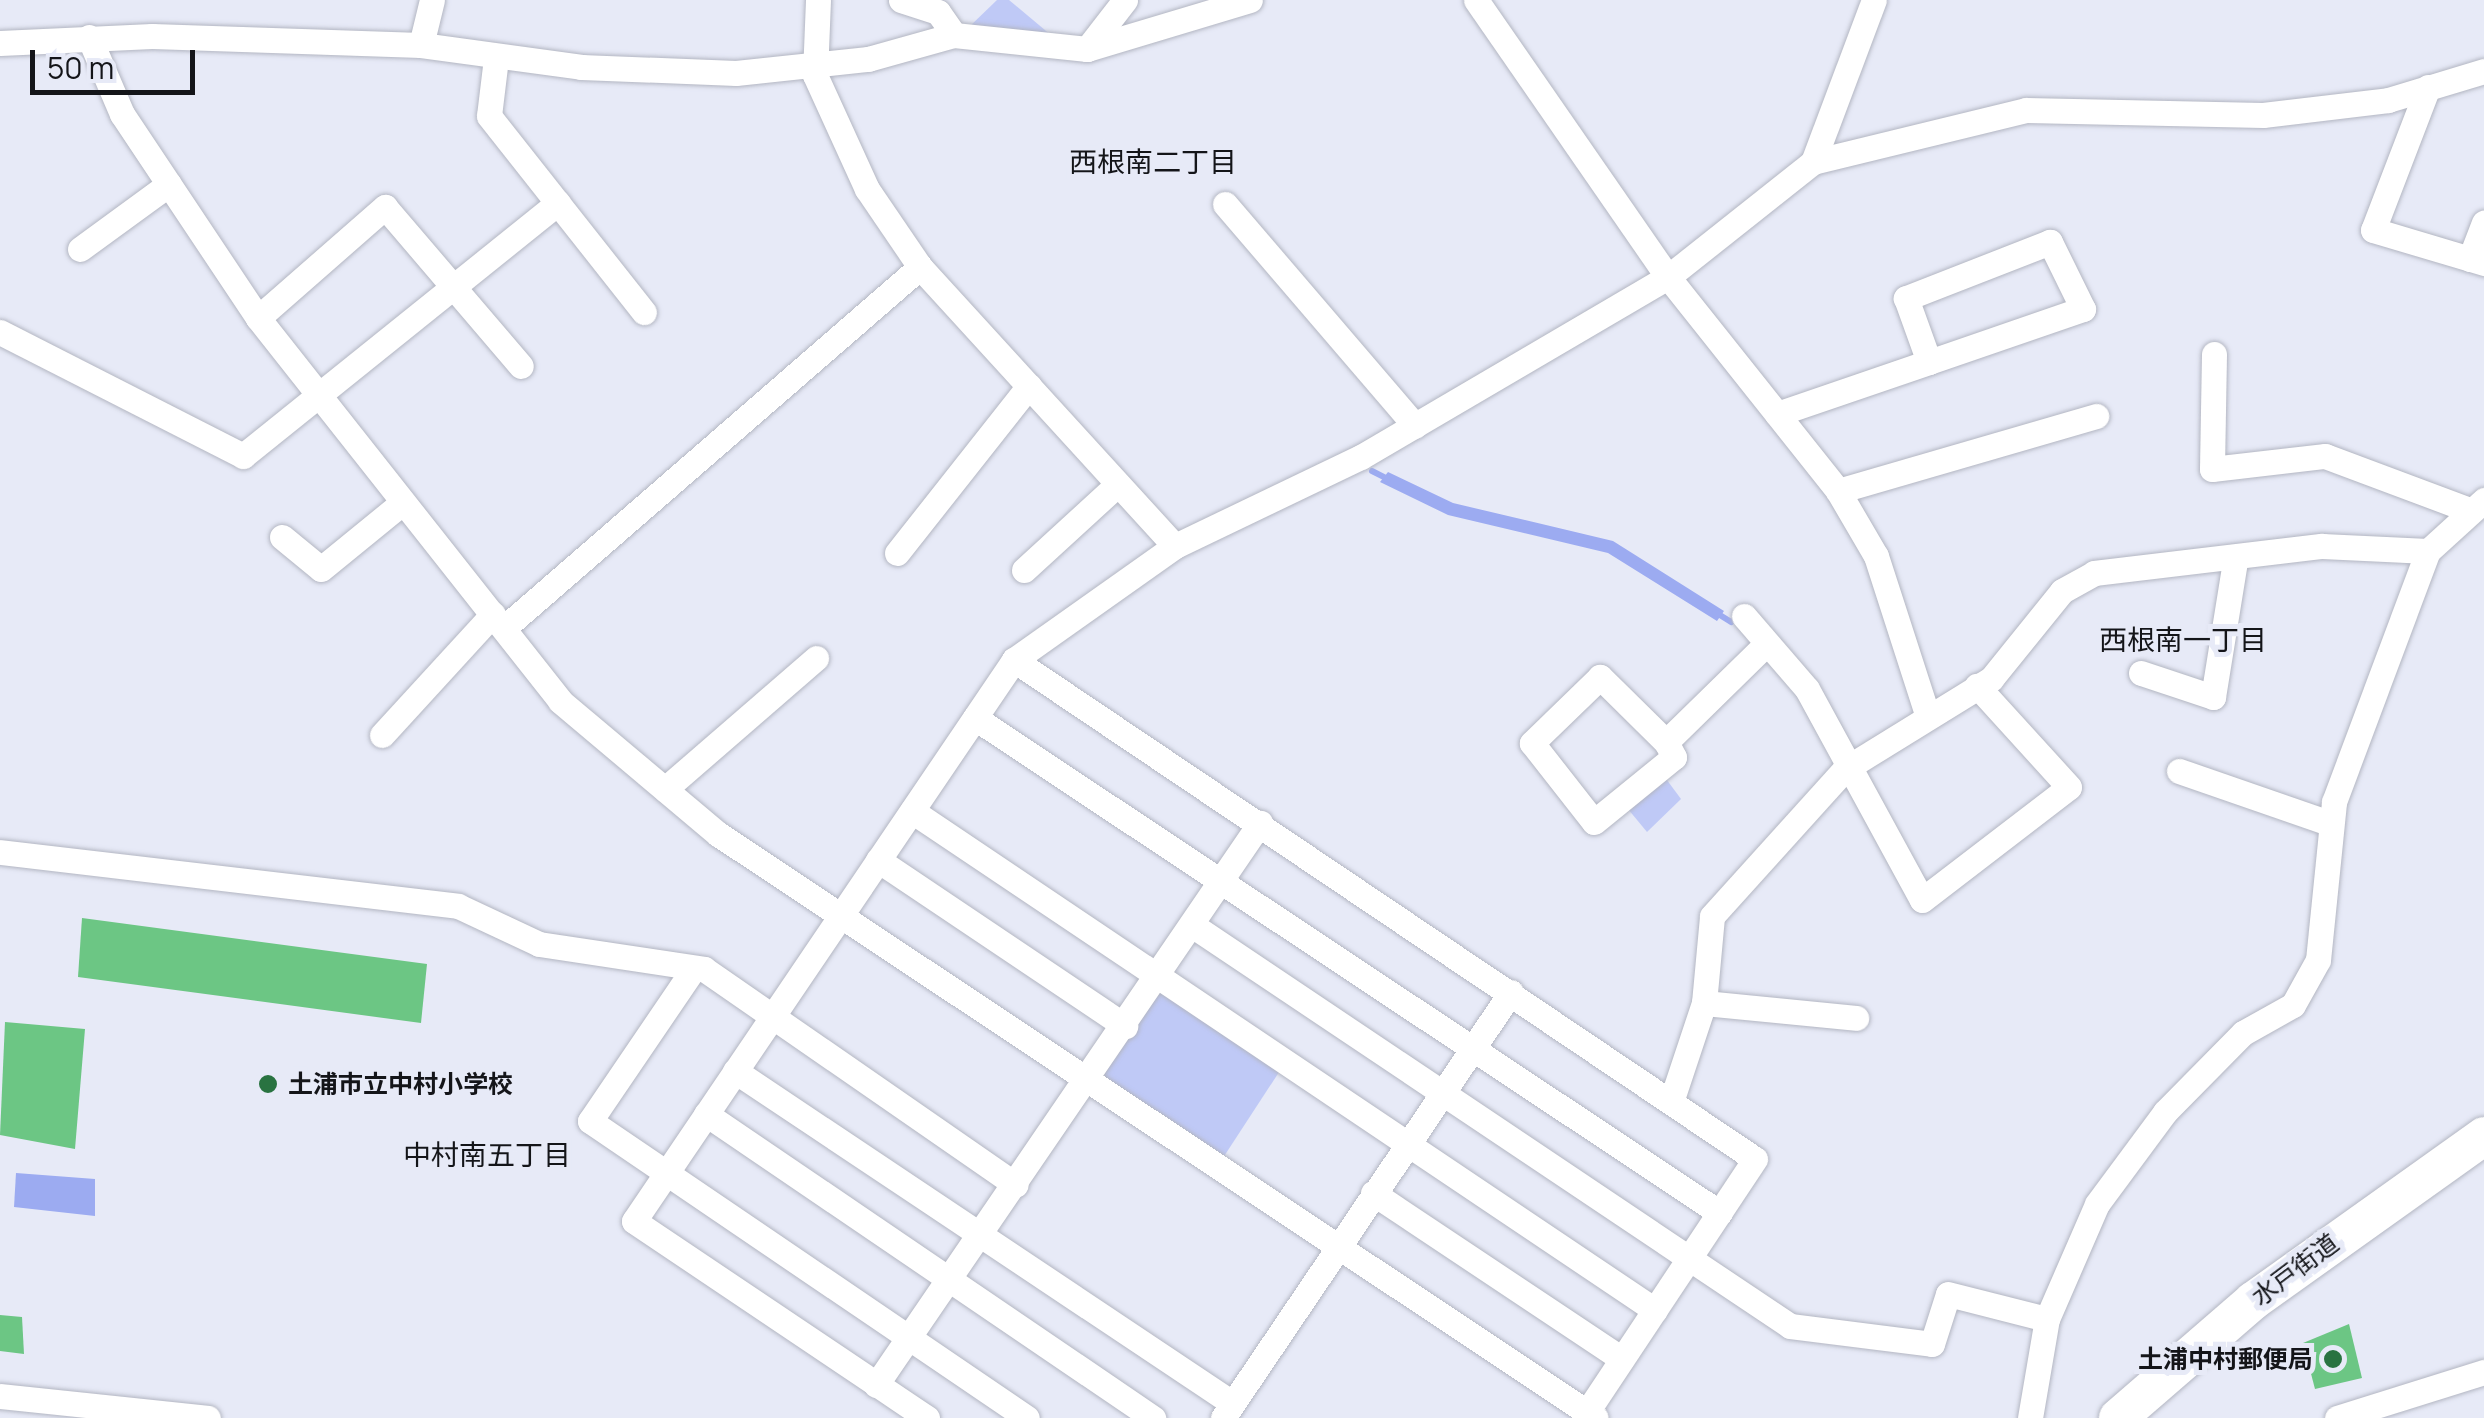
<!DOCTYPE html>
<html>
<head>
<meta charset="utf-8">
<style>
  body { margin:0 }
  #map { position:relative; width:2484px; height:1418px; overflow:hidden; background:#e7eaf7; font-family:Manrope,"Noto Sans JP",sans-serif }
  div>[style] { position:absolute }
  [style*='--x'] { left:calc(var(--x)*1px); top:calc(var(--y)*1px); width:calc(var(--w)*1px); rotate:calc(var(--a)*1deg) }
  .green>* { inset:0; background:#bfc9f6 }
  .water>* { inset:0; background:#9cabf1 }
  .stream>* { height:6px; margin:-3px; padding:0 3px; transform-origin:3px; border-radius:3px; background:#9cabf1 }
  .building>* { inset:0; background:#6cc684 }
  .roads { filter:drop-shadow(0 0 2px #b3b6c2) drop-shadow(0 0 2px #b3b6c2) }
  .minor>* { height:25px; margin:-12.5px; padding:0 12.5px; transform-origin:12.5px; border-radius:12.5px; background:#fff }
  .highway>* { height:38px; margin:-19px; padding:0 19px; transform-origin:19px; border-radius:19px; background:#fff }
  .dots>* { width:28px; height:28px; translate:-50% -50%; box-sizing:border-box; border:5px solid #e7eaf7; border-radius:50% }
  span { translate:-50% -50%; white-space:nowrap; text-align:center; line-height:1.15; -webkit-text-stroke:10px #e7eaf7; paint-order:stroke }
  .poi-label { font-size:25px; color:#141519; font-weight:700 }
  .left { translate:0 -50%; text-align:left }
  .right { translate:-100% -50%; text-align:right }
  .street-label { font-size:25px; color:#141519 }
  .neighbourhood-label { font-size:28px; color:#141519 }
  .scale { position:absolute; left:30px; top:50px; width:165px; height:45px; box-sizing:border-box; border:5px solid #141519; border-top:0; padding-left:12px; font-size:30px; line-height:35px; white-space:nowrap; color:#141519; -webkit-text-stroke:8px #e7eaf7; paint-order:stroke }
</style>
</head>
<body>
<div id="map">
  <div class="green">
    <div style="clip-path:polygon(997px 0,1009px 0,1058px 41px,968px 28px)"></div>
    <div style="clip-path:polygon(1661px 772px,1681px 799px,1647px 832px,1623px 803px)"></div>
    <div style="clip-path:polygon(1158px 984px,1283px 1066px,1219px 1164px,1094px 1081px)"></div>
  </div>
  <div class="water">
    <div style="clip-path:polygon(1388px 472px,1453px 503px,1613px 541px,1724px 611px,1717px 621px,1608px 553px,1448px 515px,1380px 482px)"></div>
    <div style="clip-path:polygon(16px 1173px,95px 1179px,95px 1216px,14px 1207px)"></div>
  </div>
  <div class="stream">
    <div style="--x:1372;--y:471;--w:18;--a:27"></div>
    <div style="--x:1715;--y:612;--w:19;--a:32"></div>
  </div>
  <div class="building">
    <div style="clip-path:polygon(82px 918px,427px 964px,421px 1023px,78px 977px)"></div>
    <div style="clip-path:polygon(5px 1022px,85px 1029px,75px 1149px,0 1135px)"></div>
    <div style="clip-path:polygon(0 1315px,22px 1317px,24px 1354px,0 1351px)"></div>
    <div style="clip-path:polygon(2349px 1324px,2362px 1378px,2315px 1389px,2303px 1343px)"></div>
  </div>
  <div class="roads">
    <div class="minor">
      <div style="--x:818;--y:0;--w:75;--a:92.3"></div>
      <div style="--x:815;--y:75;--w:125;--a:65.5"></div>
      <div style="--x:867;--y:189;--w:94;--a:55.8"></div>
      <div style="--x:920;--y:267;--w:378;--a:47.6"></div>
      <div style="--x:901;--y:0;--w:39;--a:18"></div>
      <div style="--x:938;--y:12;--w:28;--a:55"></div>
      <div style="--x:1476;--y:0;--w:337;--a:55.3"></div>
      <div style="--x:1668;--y:277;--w:273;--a:51.5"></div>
      <div style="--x:1838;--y:491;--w:75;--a:59.7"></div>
      <div style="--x:1876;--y:556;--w:163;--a:72.1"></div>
      <div style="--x:89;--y:37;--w:84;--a:66.8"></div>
      <div style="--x:122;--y:114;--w:245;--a:56.3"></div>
      <div style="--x:258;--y:318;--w:488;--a:51.7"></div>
      <div style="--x:560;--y:701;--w:207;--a:40.1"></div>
      <div style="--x:718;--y:834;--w:1054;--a:33.63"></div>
      <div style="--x:0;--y:43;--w:152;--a:-2.6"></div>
      <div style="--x:152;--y:36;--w:269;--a:1.9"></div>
      <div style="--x:421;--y:45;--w:162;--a:7.8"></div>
      <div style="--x:581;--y:67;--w:155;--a:2.2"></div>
      <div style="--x:736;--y:73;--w:133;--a:-6.1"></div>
      <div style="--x:868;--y:59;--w:89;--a:-15.6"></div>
      <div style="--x:954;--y:35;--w:134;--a:6"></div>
      <div style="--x:1087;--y:49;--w:170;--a:-16.7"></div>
      <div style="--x:421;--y:45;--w:46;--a:-76.3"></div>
      <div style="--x:1087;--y:49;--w:62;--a:-52.2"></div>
      <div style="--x:496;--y:58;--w:58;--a:96.9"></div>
      <div style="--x:489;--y:116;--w:250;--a:51.7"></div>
      <div style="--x:2428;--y:87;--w:153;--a:111"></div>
      <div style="--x:2373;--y:230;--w:116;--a:16.6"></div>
      <div style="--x:1813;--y:162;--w:173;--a:-69.4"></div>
      <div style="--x:1225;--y:204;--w:292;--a:49.4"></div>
      <div style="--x:80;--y:249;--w:110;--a:-36.1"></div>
      <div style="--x:2470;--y:259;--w:39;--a:-69"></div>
      <div style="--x:258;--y:318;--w:169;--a:-41.2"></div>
      <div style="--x:385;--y:207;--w:209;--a:49.5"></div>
      <div style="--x:0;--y:332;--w:273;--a:27"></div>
      <div style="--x:243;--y:456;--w:404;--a:-38.8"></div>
      <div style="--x:2214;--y:354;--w:115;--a:91"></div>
      <div style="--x:2212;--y:469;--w:114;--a:-6.6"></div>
      <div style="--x:2325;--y:456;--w:152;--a:20.5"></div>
      <div style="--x:1777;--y:414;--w:161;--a:-18.9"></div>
      <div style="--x:1929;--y:362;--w:163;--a:-19"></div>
      <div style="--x:2083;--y:309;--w:75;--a:-116.2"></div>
      <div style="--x:2050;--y:242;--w:155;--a:158.7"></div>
      <div style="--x:1906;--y:298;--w:68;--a:70.2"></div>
      <div style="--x:1838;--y:491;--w:269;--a:-16.2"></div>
      <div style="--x:282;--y:537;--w:50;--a:39.4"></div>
      <div style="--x:321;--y:569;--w:104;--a:-39.2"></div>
      <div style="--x:897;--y:553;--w:213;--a:-51.7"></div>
      <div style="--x:1024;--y:570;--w:127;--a:-42.5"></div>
      <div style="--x:1744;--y:616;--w:96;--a:49.2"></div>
      <div style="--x:1807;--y:689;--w:240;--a:61.4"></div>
      <div style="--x:1922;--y:900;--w:185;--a:-37.5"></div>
      <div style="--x:2069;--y:787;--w:137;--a:-132.3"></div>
      <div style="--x:504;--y:628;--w:551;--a:-40.95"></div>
      <div style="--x:1014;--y:660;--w:893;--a:33.96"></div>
      <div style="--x:1755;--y:1159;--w:304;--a:123.6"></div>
      <div style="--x:2141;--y:673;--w:76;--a:18.4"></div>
      <div style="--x:2213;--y:697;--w:138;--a:-80.8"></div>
      <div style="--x:975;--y:718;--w:894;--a:33.6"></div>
      <div style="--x:382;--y:735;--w:164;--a:-47.5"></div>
      <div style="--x:1666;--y:742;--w:93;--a:-135.4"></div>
      <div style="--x:1600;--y:677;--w:95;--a:135.9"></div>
      <div style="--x:1532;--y:743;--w:100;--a:51.9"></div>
      <div style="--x:1594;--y:822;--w:103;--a:-39.1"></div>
      <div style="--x:1674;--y:757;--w:17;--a:-118"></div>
      <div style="--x:1666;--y:742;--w:141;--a:-44.4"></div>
      <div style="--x:2179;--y:771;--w:159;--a:19.1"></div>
      <div style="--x:665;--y:789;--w:200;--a:-40.9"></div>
      <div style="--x:912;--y:811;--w:895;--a:33.89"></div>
      <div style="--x:0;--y:852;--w:461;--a:6.7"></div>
      <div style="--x:458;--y:906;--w:89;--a:25.1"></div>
      <div style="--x:539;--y:944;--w:167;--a:8.6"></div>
      <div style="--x:704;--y:969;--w:379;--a:34.7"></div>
      <div style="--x:878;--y:860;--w:298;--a:33.9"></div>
      <div style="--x:1192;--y:925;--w:720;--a:33.84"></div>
      <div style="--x:1790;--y:1326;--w:143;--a:7.2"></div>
      <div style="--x:1932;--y:1344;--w:52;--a:-72.3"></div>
      <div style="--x:1948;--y:1294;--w:102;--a:14.2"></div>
      <div style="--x:694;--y:968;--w:185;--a:124.2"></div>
      <div style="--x:590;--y:1121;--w:528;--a:34.2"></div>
      <div style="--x:1704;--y:1003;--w:153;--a:5.6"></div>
      <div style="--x:735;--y:1071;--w:598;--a:33.74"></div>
      <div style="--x:1672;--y:1099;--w:101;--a:-71.6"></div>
      <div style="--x:1704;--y:1003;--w:87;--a:-84.7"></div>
      <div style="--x:1712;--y:916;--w:198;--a:-47.9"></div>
      <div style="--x:1845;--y:769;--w:172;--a:-31.7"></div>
      <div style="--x:1991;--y:679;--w:113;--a:-51.1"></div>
      <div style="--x:2062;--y:591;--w:37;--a:-29"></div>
      <div style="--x:2094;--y:573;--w:230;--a:-6.8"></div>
      <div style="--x:2322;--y:546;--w:106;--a:2.7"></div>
      <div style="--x:706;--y:1114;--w:541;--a:34.22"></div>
      <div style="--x:1373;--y:1193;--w:299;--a:33.7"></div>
      <div style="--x:876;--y:1385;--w:681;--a:-55.66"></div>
      <div style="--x:0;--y:1396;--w:209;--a:6"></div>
      <div style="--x:927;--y:1418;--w:353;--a:-146.1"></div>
      <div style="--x:634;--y:1221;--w:678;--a:-55.89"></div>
      <div style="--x:1014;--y:660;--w:197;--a:-35.3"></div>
      <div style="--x:1175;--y:546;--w:206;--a:-25.6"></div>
      <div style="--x:1361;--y:457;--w:356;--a:-30.4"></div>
      <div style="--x:1668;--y:277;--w:185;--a:-38.4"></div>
      <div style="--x:1813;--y:162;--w:219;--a:-13.7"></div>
      <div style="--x:2026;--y:110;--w:237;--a:1.2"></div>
      <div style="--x:2263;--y:115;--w:126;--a:-6.8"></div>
      <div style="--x:2388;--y:100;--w:100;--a:-16.8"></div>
      <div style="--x:1223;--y:1418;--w:514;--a:-55.94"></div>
      <div style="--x:2030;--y:1418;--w:100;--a:-80.3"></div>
      <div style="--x:2047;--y:1319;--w:125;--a:-66.5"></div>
      <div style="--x:2097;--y:1204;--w:114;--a:-53.5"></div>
      <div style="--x:2165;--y:1112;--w:111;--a:-45.4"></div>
      <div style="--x:2243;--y:1033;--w:57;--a:-29.2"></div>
      <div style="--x:2293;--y:1005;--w:51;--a:-60.9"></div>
      <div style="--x:2318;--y:960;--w:159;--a:-84.2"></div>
      <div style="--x:2334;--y:802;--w:268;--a:-69.5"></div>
      <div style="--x:2428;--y:551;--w:76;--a:-42.3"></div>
      <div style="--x:2337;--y:1418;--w:154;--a:-17.4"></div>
    </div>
    <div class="highway">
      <div style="--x:2118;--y:1418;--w:179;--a:-40.9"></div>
      <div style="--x:2253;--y:1301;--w:284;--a:-35.5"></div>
    </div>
  </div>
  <div class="dots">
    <div style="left:268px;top:1084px;background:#297341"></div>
    <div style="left:2333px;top:1359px;background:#297341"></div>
  </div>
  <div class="poi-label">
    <span class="left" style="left:288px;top:1084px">土浦市立中村小学校</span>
    <span class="right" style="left:2313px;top:1359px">土浦中村郵便局</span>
  </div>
  <div class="street-label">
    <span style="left:2295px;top:1270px;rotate:-37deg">水戸街道</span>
  </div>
  <div class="neighbourhood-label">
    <span style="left:1153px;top:161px">西根南二丁目</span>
    <span style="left:2183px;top:639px">西根南一丁目</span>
    <span style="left:487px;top:1154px">中村南五丁目</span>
  </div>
  <div class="scale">50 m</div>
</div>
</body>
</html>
